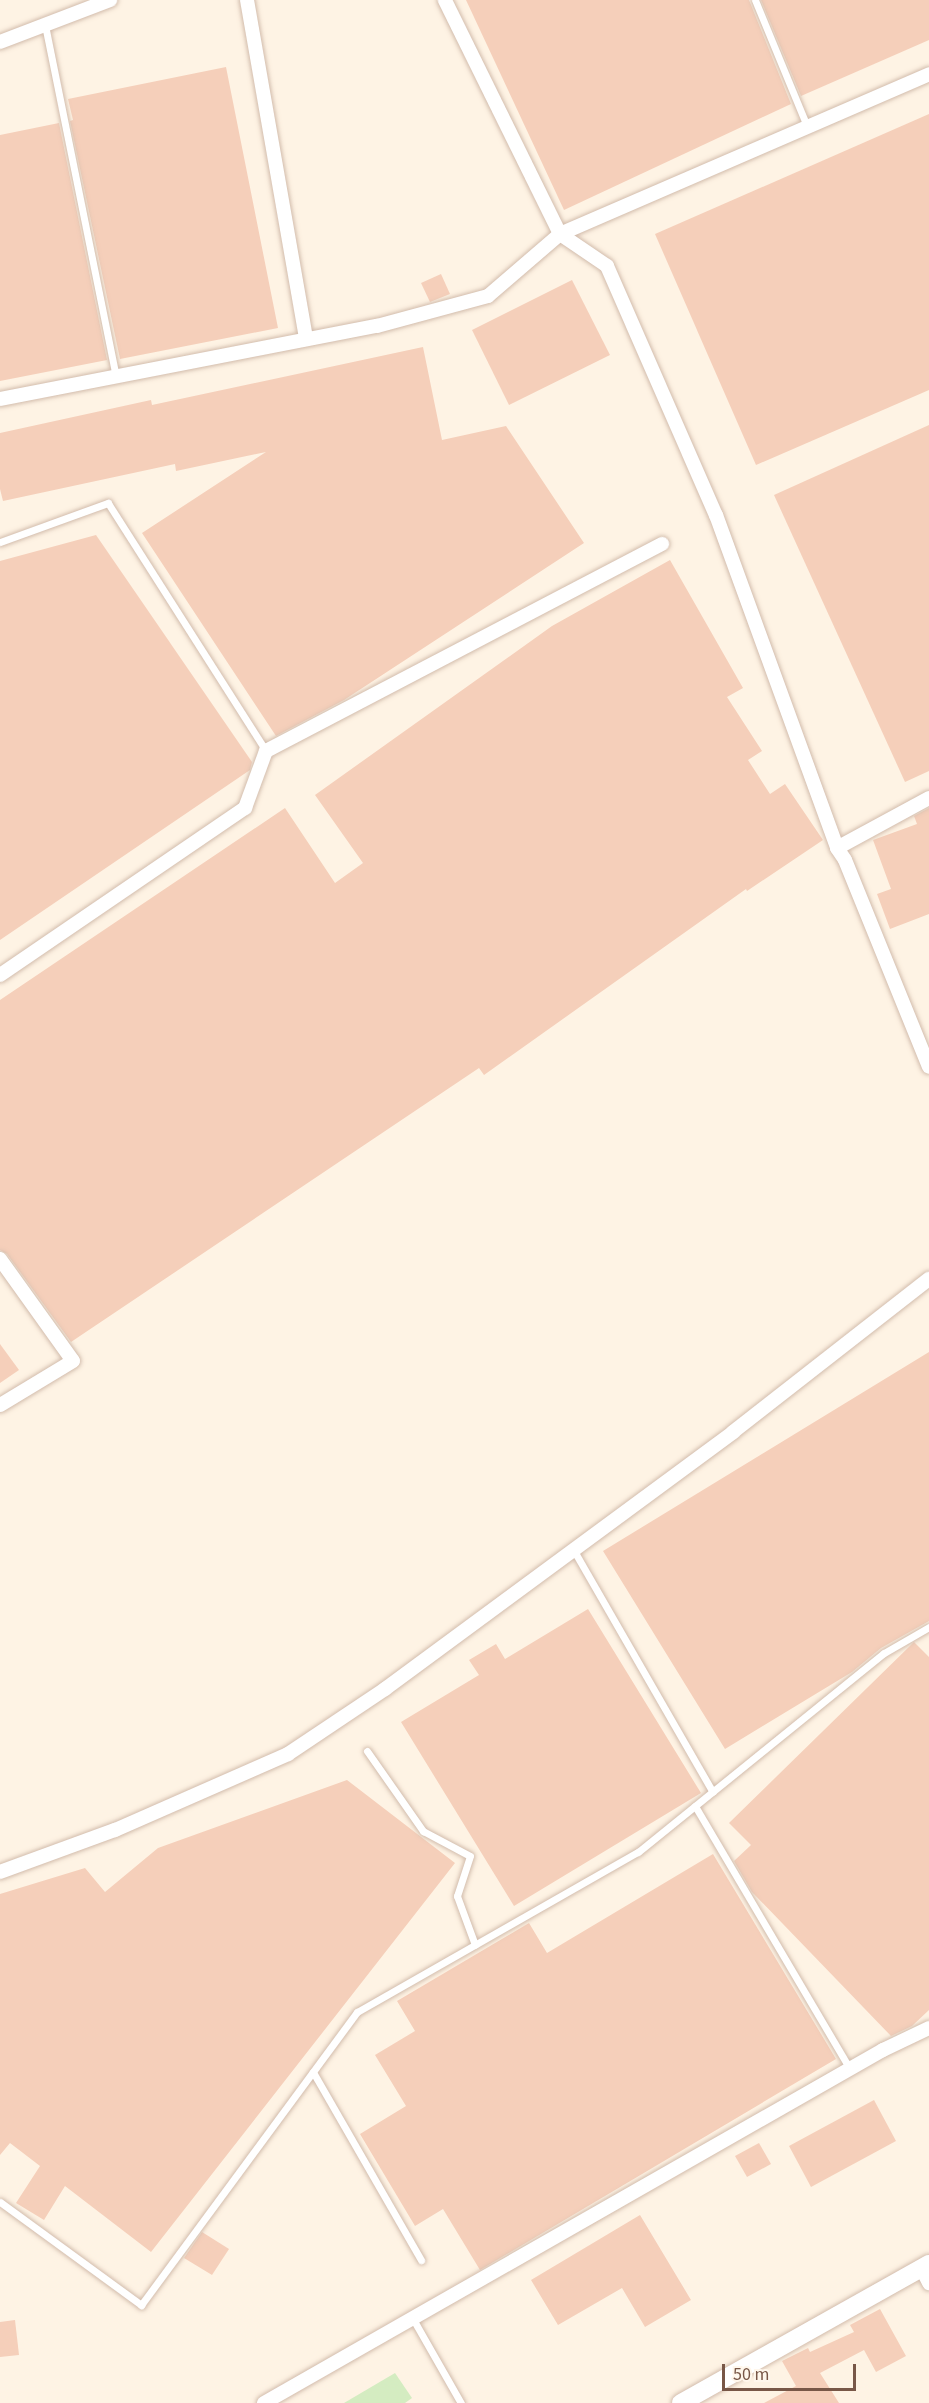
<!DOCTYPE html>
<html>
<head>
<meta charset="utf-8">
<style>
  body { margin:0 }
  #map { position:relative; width:929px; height:2403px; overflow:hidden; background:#fef3e4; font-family:"Source Sans 3",sans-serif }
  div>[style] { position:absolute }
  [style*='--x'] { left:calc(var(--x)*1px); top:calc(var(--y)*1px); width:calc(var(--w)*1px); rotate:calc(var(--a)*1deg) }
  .green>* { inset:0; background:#d4ecc1 }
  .building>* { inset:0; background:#f5cfba }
  .roads { filter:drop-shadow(0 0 2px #d2bcac) drop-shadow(0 0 2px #d2bcac) }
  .service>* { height:7px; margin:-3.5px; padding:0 3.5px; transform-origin:3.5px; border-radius:3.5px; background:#fff }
  .minor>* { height:14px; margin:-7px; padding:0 7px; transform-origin:7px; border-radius:7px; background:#fff }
  .tertiary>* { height:18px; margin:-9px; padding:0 9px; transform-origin:9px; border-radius:9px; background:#fff }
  span { translate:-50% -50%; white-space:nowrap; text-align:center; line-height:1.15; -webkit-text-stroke:4.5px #fff7ec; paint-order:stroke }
  .scale { position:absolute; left:722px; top:2364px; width:134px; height:27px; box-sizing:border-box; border:3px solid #785747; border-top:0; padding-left:8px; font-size:18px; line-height:21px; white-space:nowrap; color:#785747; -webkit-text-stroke:4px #fff7ec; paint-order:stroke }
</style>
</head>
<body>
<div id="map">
  <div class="green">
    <div style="clip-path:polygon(395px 2373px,412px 2398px,405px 2403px,344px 2403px)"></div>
  </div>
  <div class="building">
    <div style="clip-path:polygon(466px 0,749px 0,791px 104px,564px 210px)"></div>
    <div style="clip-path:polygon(761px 0,929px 0,929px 40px,801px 96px)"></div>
    <div style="clip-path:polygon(226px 67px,278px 328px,120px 359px,70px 121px,73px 120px,68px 99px)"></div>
    <div style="clip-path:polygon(929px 114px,929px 390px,756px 465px,655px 234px)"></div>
    <div style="clip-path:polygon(59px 123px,107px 360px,0 381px,0 135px)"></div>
    <div style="clip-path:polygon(441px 274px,450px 294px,430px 302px,421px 283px)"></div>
    <div style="clip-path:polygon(572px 280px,610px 355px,509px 405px,472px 330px)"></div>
    <div style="clip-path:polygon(423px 347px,442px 440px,506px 426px,584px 543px,344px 700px,276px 736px,142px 533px,266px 452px,176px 471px,175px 464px,3px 501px,0 489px,0 433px,151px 400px,152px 405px)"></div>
    <div style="clip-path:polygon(929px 425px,929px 771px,905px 782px,774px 495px)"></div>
    <div style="clip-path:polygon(96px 535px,252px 762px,250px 770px,0 940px,0 561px)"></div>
    <div style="clip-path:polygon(670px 560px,743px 688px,727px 697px,762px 751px,748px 760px,770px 794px,785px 784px,823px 840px,747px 891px,746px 889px,484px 1075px,479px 1068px,71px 1342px,7px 1254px,0 1250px,0 1000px,285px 808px,335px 883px,363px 863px,315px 795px,552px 626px)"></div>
    <div style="clip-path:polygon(929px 808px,929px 914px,890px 929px,877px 894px,891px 889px,873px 840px,917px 824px,914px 816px)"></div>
    <div style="clip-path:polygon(0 1344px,19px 1370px,0 1383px)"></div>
    <div style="clip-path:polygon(929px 1352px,929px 1621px,881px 1648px,852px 1672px,725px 1749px,603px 1551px)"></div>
    <div style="clip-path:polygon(588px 1609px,701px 1793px,514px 1906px,401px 1722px,479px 1675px,469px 1660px,496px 1644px,505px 1659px)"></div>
    <div style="clip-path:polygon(914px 1642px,929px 1657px,929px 2010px,912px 2026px,891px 2036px,752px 1892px,734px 1861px,751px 1845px,729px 1823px)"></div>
    <div style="clip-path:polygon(347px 1780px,455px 1863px,151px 2252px,65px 2186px,44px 2220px,16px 2203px,40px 2166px,10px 2143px,0 2155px,0 1894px,85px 1868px,105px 1892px,158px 1848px)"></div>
    <div style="clip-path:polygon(713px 1854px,836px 2059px,480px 2270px,443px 2209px,415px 2226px,360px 2134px,406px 2106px,375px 2055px,415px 2031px,397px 2001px,529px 1923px,547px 1953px)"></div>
    <div style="clip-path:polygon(874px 2100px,896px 2141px,811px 2187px,789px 2146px)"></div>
    <div style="clip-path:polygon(759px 2143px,771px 2164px,747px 2177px,735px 2156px)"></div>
    <div style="clip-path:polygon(640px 2215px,691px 2300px,645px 2327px,622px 2288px,558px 2325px,531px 2280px)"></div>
    <div style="clip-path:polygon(202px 2232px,229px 2249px,212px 2275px,184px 2258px)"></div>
    <div style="clip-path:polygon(880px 2309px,906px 2356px,876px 2372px,864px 2350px,820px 2373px,839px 2403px,764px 2403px,796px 2386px,782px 2361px,808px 2348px,810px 2352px,854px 2332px,850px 2325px)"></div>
    <div style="clip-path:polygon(15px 2320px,19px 2355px,0 2357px,0 2322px)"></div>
  </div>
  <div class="roads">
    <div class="service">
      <div style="--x:755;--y:0;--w:136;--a:67.6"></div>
      <div style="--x:45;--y:25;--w:358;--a:78.6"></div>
      <div style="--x:0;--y:542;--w:115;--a:-19.9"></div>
      <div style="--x:108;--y:503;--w:294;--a:57.5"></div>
      <div style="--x:573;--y:1549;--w:280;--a:60.1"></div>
      <div style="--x:367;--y:1751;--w:98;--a:55"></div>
      <div style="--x:423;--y:1831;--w:53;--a:28"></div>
      <div style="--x:470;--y:1856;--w:42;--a:108"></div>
      <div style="--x:457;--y:1896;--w:52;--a:69.8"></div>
      <div style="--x:695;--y:1806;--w:305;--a:59.5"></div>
      <div style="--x:313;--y:2072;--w:217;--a:60.1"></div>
      <div style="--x:0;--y:2202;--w:175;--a:36.1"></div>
      <div style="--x:141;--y:2305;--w:364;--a:-53.6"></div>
      <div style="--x:357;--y:2012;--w:323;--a:-29.7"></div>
      <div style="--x:638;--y:1852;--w:316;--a:-39"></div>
      <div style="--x:884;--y:1653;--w:52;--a:-30"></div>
      <div style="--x:413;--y:2319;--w:97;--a:60.3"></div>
    </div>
    <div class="minor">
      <div style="--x:247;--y:0;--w:344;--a:80.1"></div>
      <div style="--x:0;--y:42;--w:118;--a:-20.9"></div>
      <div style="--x:560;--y:234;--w:57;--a:34.2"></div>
      <div style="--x:607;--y:266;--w:272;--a:66.4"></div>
      <div style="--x:716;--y:515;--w:354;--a:70"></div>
      <div style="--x:837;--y:848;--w:14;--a:56"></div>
      <div style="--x:845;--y:860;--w:223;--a:67.9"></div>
      <div style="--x:560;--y:234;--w:402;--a:-23.4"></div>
      <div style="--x:0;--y:399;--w:384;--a:-11"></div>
      <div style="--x:377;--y:326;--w:115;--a:-15.1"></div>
      <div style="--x:488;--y:296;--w:95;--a:-40.7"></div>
      <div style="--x:560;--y:234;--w:261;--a:-116.2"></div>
      <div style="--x:837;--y:848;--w:105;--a:-28.5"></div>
      <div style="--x:0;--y:975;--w:297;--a:-34.3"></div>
      <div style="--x:245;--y:808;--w:61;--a:-69.8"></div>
      <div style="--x:266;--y:751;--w:447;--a:-27.6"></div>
      <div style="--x:0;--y:1259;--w:125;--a:54.4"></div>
      <div style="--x:73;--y:1361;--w:85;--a:148.9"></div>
      <div style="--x:0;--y:1872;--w:122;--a:-20.1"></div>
      <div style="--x:115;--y:1830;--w:189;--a:-23.7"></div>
      <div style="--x:288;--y:1754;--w:117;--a:-33.8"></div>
      <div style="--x:385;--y:1689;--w:433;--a:-36.4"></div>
      <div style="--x:733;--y:1432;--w:249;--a:-38"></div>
      <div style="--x:922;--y:2269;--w:16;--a:63"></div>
      <div style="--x:264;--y:2403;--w:713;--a:-29.7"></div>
      <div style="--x:883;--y:2050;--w:51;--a:-25.6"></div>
    </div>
    <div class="tertiary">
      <div style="--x:681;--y:2403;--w:284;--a:-29.3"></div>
    </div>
  </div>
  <div class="scale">50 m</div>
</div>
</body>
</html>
